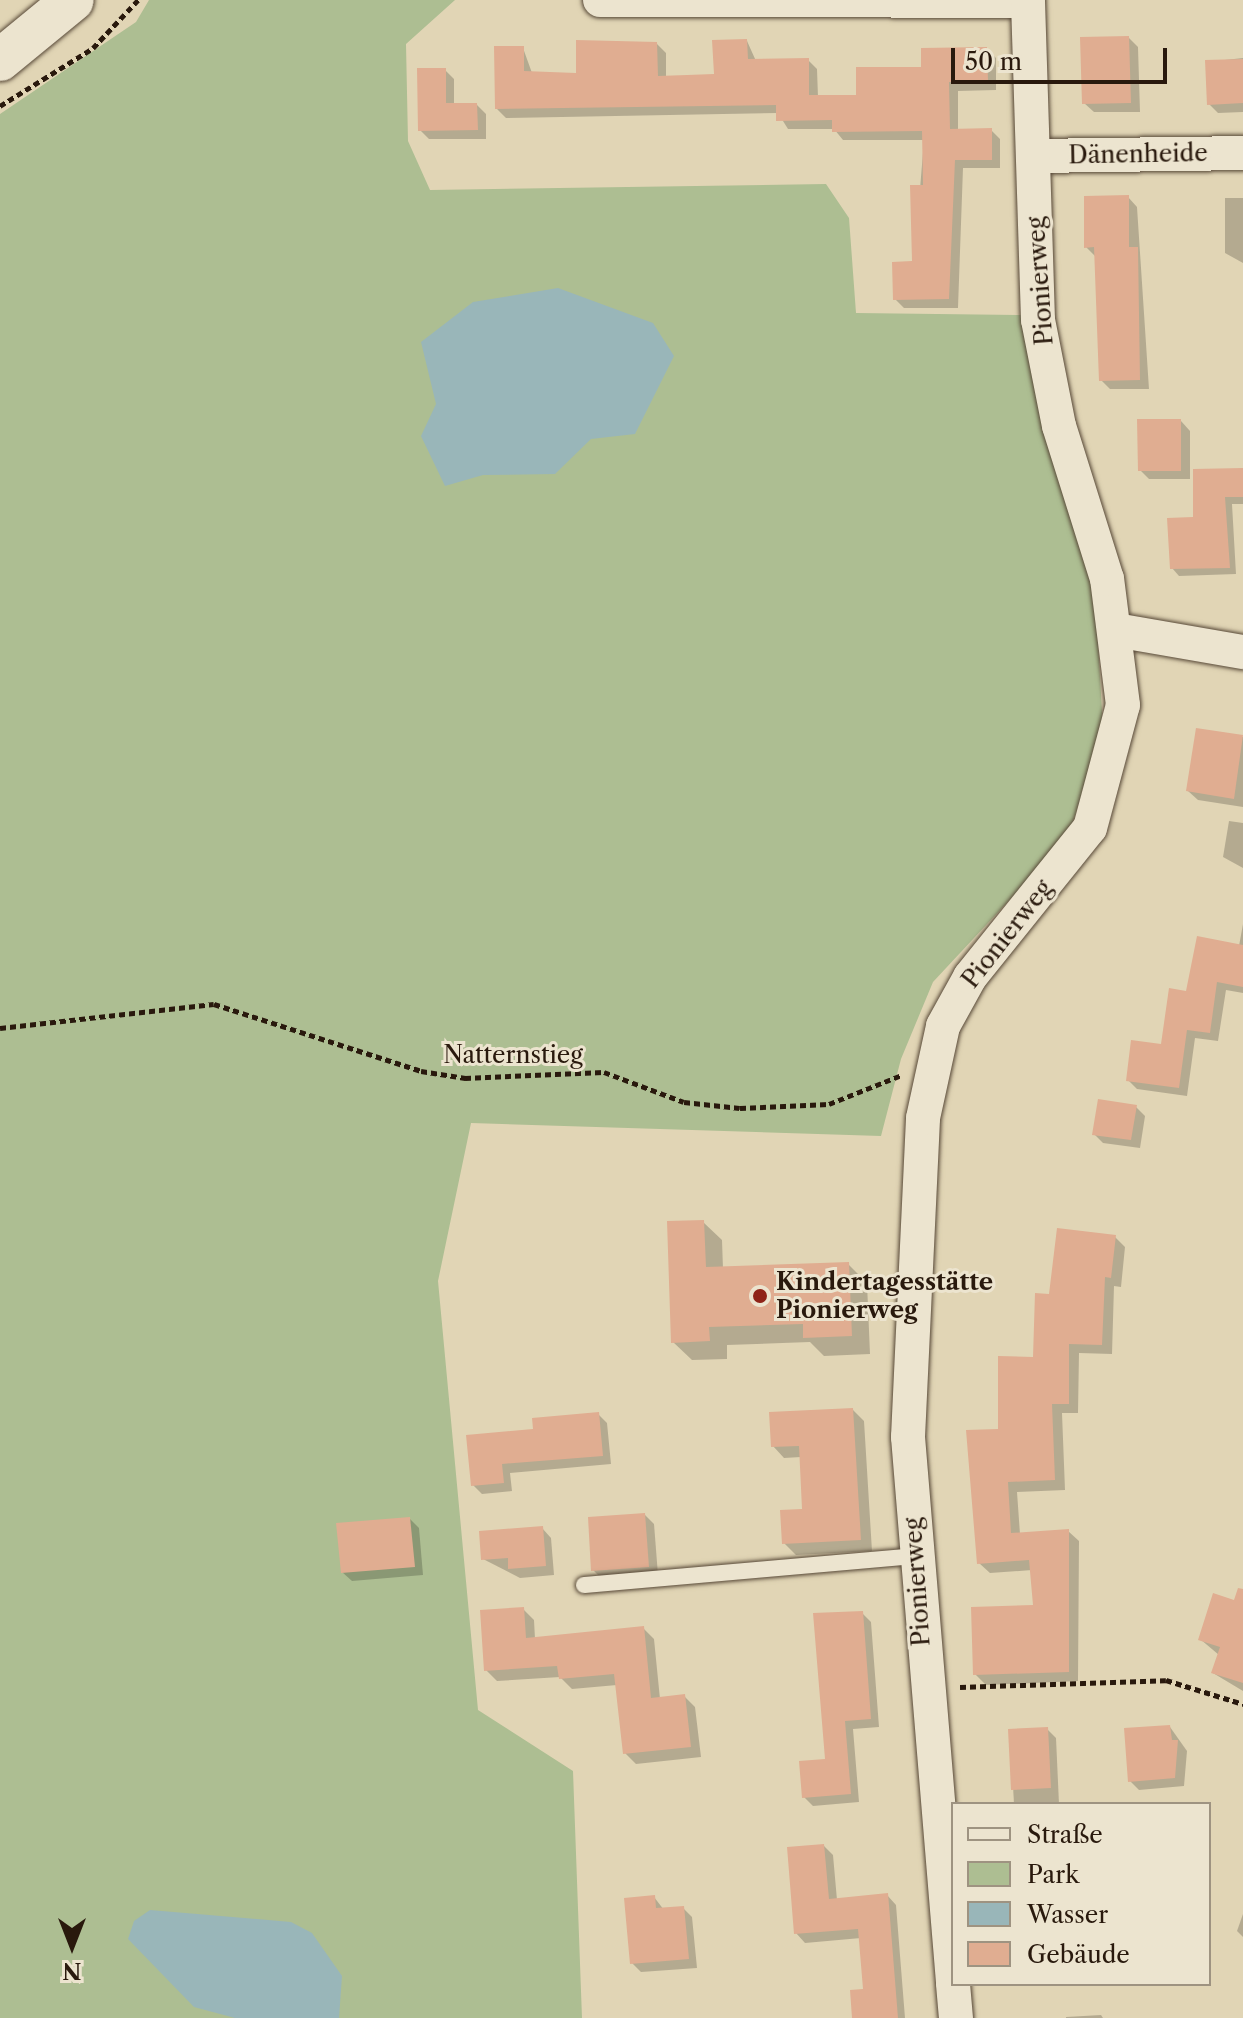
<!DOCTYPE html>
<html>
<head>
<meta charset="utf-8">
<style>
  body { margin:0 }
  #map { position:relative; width:1243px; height:2018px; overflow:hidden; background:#e1d5b5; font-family:"Libre Caslon Text",serif }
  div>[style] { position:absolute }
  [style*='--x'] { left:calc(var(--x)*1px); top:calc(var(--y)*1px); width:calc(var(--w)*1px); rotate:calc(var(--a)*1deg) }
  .green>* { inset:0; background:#adbe92 }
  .water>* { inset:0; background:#99b6b9 }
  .shadow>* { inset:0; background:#0003 }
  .building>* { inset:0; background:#e0ad91 }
  .path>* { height:5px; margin-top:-2.5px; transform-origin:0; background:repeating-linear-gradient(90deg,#29190d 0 6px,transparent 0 10px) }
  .roads { filter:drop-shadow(0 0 2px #574837) drop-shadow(0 0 2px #574837) }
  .service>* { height:16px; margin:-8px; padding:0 8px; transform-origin:8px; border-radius:8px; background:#ece4cf }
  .minor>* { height:34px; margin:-17px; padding:0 17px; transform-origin:17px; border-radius:17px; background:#ece4cf }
  .tertiary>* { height:42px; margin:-21px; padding:0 21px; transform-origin:21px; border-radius:21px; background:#ece4cf }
  .dots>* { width:22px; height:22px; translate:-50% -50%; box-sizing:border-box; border:4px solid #ece4cf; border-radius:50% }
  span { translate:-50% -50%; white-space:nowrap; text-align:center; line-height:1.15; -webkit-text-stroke:6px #ece4cf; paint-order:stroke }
  .street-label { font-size:24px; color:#29190d }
  .poi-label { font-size:24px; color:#29190d; font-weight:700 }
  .left { translate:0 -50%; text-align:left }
  .legend { position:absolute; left:951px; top:1802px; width:260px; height:184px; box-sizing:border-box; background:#ece4cf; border:2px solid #9e9381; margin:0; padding:10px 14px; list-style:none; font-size:24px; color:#29190d }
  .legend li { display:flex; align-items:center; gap:16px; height:40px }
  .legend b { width:40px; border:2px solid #9e9381 }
  .north { position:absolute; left:32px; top:1906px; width:80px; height:80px; -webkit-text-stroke:6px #ece4cf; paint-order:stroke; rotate:180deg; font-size:22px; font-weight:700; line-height:32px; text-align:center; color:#29190d }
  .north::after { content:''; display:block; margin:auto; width:28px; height:36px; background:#29190d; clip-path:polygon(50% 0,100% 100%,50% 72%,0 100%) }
  .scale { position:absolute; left:951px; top:48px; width:216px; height:36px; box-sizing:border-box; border:4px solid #29190d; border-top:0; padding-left:10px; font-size:24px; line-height:28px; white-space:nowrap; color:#29190d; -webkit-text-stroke:6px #ece4cf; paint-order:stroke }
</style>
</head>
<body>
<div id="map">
  <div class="green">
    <div style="clip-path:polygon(149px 0,455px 0,406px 44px,408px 141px,430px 190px,826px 184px,849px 218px,856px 313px,1024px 315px,1095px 589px,1103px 729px,1068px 837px,933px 982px,901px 1059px,881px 1136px,471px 1123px,438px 1281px,478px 1710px,573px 1771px,582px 2018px,0 2018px,0 114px,136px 22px)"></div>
  </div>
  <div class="water">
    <div style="clip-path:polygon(558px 288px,653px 323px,674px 356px,635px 434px,591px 439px,555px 474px,483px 475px,445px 486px,421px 436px,436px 404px,421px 342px,473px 302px)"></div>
    <div style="clip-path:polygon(150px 1910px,291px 1922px,312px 1933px,342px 1976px,339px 2018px,235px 2018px,194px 2007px,128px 1939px,134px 1921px)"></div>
  </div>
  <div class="shadow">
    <div style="clip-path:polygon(1129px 38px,1138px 47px,1140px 112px,1094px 112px,1084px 103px)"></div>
    <div style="clip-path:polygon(747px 41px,756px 61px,808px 60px,817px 69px,818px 97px,858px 97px,987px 49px,996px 58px,996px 90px,958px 91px,958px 131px,991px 130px,1000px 139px,1000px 168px,963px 168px,958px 308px,904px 308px,895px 299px,914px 263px,924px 140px,843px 140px,834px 129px,788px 129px,778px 113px,506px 118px,497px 109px,523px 48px,532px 73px,578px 75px,657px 44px,666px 53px,666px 78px,716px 76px)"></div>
    <div style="clip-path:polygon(1243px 58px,1243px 112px,1218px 113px,1209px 104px,1207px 62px)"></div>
    <div style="clip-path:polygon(445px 70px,454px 79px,454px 105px,477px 105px,486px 114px,486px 139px,429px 139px,420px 130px)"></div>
    <div style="clip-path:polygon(1128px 197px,1137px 207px,1149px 389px,1110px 389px,1101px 380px,1096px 257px,1086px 247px)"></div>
    <div style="clip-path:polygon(1225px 198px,1243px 198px,1243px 263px,1225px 253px)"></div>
    <div style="clip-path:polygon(1181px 421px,1190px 431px,1190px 479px,1149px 479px,1140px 470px)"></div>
    <div style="clip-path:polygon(1243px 470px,1243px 504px,1232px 504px,1236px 574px,1179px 576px,1172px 568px,1195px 519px)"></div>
    <div style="clip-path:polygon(1198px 730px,1243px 737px,1243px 807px,1198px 800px,1188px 791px)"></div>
    <div style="clip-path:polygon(1229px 821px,1243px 823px,1243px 868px,1223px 857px)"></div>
    <div style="clip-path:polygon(1243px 924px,1243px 993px,1226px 990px,1218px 1041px,1195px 1038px,1187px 1096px,1137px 1089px,1128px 1080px,1163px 1046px,1187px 993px,1239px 946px)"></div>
    <div style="clip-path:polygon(1136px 1107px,1145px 1116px,1140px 1148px,1103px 1143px,1094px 1134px)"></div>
    <div style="clip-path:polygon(703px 1222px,722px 1240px,723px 1269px,848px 1264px,867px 1283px,870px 1354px,824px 1356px,810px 1342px,727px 1345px,727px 1359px,692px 1360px,673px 1342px)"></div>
    <div style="clip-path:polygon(1115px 1237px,1125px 1247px,1121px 1287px,1114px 1286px,1112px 1354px,1079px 1353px,1078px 1413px,1062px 1413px,1065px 1490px,1017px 1492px,1020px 1534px,1068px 1531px,1079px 1541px,1078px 1681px,986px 1685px,975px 1674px,1035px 1607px,1032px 1570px,990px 1573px,979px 1563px,1051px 1296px)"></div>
    <div style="clip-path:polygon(853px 1410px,864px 1421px,872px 1551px,796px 1555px,784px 1543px,804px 1511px,801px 1457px,784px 1458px,773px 1446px)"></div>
    <div style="clip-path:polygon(598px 1414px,607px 1423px,611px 1464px,510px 1473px,512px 1491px,482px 1494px,473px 1485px,535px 1431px)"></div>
    <div style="clip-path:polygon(645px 1515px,654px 1524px,658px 1575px,602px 1579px,593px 1570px)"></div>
    <div style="clip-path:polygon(410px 1519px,419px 1528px,423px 1575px,352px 1581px,342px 1572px)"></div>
    <div style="clip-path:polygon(542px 1528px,551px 1538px,554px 1575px,520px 1578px,483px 1559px)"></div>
    <div style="clip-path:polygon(1243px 1605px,1243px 1691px,1213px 1673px,1219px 1655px,1200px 1639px)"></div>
    <div style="clip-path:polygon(523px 1609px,534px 1620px,535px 1639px,643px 1628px,654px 1639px,660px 1699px,684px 1696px,695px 1707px,701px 1757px,636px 1764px,625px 1753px,617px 1685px,572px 1689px,560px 1677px,497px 1681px,486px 1670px)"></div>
    <div style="clip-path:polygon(862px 1613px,871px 1622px,879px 1727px,853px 1729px,859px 1802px,813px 1806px,804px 1797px,827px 1760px)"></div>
    <div style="clip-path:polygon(1170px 1727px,1187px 1751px,1184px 1786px,1139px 1790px,1130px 1781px)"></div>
    <div style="clip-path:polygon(1047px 1729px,1056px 1738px,1059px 1804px,1014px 1804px,1010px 1731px)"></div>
    <div style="clip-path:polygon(824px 1846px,833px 1855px,837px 1900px,887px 1895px,896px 1905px,905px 2018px,854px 2018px,865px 1991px,861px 1938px,805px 1943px,796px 1933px)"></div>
    <div style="clip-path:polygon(654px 1897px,664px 1910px,683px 1908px,692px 1917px,697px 1968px,641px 1972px,632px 1963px)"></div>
    <div style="clip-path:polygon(1243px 1914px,1243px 1937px,1237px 1931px)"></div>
    <div style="clip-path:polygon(1101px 2015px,1103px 2018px,1066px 2018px,1066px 2017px)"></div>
  </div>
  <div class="building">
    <div style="clip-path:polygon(1129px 36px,1131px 103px,1082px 104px,1080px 37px)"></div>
    <div style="clip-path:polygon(747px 39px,748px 59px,809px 58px,809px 95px,856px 95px,856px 67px,921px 67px,921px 48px,987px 47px,988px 81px,949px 82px,950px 129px,992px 128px,992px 160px,955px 160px,949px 299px,893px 300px,892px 262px,912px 261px,910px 185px,923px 185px,922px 131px,832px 132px,832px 120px,776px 121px,776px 105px,495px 109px,494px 46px,524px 46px,524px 71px,576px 73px,576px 40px,657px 42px,658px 76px,687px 75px,714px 74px,712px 40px)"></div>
    <div style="clip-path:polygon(1243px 59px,1243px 103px,1207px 105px,1205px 60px)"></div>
    <div style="clip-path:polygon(417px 68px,446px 68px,446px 103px,477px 103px,478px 130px,418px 131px)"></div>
    <div style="clip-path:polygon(1129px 195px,1129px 247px,1138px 247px,1140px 380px,1099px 381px,1094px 247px,1084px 248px,1084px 196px)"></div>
    <div style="clip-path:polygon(1137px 419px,1181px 419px,1181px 471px,1138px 471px)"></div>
    <div style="clip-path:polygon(1243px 468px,1243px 497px,1225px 497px,1230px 568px,1170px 569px,1167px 518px,1193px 517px,1193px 469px)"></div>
    <div style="clip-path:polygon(1196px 728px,1243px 735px,1234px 799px,1186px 791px)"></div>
    <div style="clip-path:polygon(1197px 936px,1243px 945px,1243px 987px,1217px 982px,1210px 1033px,1187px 1030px,1179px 1088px,1126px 1081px,1131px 1040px,1161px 1044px,1169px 988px,1186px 991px)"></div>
    <div style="clip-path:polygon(1098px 1099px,1137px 1105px,1131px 1140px,1092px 1135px)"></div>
    <div style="clip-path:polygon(704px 1220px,706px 1267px,849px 1262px,852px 1336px,803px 1338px,803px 1324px,709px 1327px,710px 1341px,671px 1343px,667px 1221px)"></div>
    <div style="clip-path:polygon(1057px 1228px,1116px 1235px,1111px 1278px,1105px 1277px,1102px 1345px,1069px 1344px,1069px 1404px,1052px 1404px,1055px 1480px,1008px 1482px,1011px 1533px,1069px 1529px,1069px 1672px,973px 1675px,971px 1607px,1033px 1605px,1029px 1560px,977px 1564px,966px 1430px,998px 1429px,998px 1356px,1033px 1357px,1035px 1293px,1049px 1294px)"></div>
    <div style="clip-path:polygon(853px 1408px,861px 1540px,782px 1544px,780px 1510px,802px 1509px,799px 1446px,771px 1447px,769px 1412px)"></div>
    <div style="clip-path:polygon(599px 1412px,603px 1456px,502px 1464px,504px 1483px,471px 1486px,466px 1435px,533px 1429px,532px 1418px)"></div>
    <div style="clip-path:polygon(645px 1513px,649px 1567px,591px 1571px,588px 1517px)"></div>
    <div style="clip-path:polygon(410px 1517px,415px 1567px,341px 1573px,336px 1523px)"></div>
    <div style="clip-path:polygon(543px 1526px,546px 1566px,508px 1569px,508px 1558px,481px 1560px,479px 1531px)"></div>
    <div style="clip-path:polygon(1238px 1588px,1243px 1589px,1243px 1683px,1211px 1673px,1220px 1647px,1198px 1640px,1213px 1593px,1234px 1600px)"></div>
    <div style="clip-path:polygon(524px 1607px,526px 1638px,644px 1626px,651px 1698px,685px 1694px,691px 1747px,623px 1754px,614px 1674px,559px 1679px,557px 1666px,484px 1671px,480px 1610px)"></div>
    <div style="clip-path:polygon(863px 1611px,871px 1719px,845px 1721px,851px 1794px,802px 1798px,799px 1761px,825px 1759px,813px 1613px)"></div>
    <div style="clip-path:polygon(1170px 1725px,1172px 1740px,1178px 1740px,1175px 1778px,1128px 1782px,1124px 1728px)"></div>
    <div style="clip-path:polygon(1048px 1727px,1051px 1788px,1011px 1790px,1008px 1729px)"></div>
    <div style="clip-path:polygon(824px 1844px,829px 1899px,888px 1893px,898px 2018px,852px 2018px,850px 1990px,863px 1989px,858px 1929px,794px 1934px,787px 1847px)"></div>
    <div style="clip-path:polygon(655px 1895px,656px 1908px,684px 1906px,689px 1959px,630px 1964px,624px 1898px)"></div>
  </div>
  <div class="path">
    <div style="--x:0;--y:106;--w:110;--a:-31.9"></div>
    <div style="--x:93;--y:48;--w:66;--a:-46.8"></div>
    <div style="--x:0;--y:1028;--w:215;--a:-6.4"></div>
    <div style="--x:214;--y:1004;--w:218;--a:17.9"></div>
    <div style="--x:421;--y:1071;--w:45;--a:9"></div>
    <div style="--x:465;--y:1078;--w:139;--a:-2.5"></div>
    <div style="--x:604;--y:1072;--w:85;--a:20.6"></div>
    <div style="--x:684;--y:1102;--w:56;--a:6.1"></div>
    <div style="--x:740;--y:1108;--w:89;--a:-2.6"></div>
    <div style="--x:829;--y:1104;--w:79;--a:-21.7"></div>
    <div style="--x:960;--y:1687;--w:206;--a:-1.9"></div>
    <div style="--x:1166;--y:1680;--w:81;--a:17.3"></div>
  </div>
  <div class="roads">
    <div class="service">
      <div style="--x:584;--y:1585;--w:332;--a:-5"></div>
    </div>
    <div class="minor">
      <div style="--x:600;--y:0;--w:428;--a:0.1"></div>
      <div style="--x:1033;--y:156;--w:210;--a:-0.8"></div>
      <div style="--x:1115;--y:630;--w:130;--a:9.8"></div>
      <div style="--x:953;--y:1982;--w:547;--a:-94.72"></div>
      <div style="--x:908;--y:1437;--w:319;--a:-87.3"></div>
      <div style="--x:923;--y:1118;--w:94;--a:-77.7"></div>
      <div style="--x:943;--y:1026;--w:56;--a:-61.1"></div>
      <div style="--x:970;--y:977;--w:191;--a:-51.2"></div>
      <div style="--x:1090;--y:828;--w:127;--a:-75"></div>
      <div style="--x:1123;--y:705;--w:127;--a:-97.2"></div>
      <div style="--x:1107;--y:579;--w:160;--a:-107.4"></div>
      <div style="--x:1059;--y:426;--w:108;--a:-101.2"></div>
      <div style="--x:1038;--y:320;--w:320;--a:-91.8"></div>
      <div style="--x:953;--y:1984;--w:34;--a:85"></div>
    </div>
    <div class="tertiary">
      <div style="--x:0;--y:60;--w:94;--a:-39.4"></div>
    </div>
  </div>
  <div class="dots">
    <div style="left:760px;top:1296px;background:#8f2418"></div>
  </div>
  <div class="street-label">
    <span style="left:1138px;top:154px;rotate:-1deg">Dänenheide</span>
    <span style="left:1040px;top:281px;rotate:-94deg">Pionierweg</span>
    <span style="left:1007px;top:934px;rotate:-52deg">Pionierweg</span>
    <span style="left:513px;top:1055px">Natternstieg</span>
    <span style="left:917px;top:1582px;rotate:-94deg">Pionierweg</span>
  </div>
  <div class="poi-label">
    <span class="left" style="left:776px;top:1296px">Kindertagesstätte<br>Pionierweg</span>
  </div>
  <ul class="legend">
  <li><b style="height:10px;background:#ece4cf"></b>Straße</li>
  <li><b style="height:22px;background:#adbe92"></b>Park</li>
  <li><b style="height:22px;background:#99b6b9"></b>Wasser</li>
  <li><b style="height:22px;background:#e0ad91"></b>Gebäude</li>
  </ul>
  <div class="north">N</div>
  <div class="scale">50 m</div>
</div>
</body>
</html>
